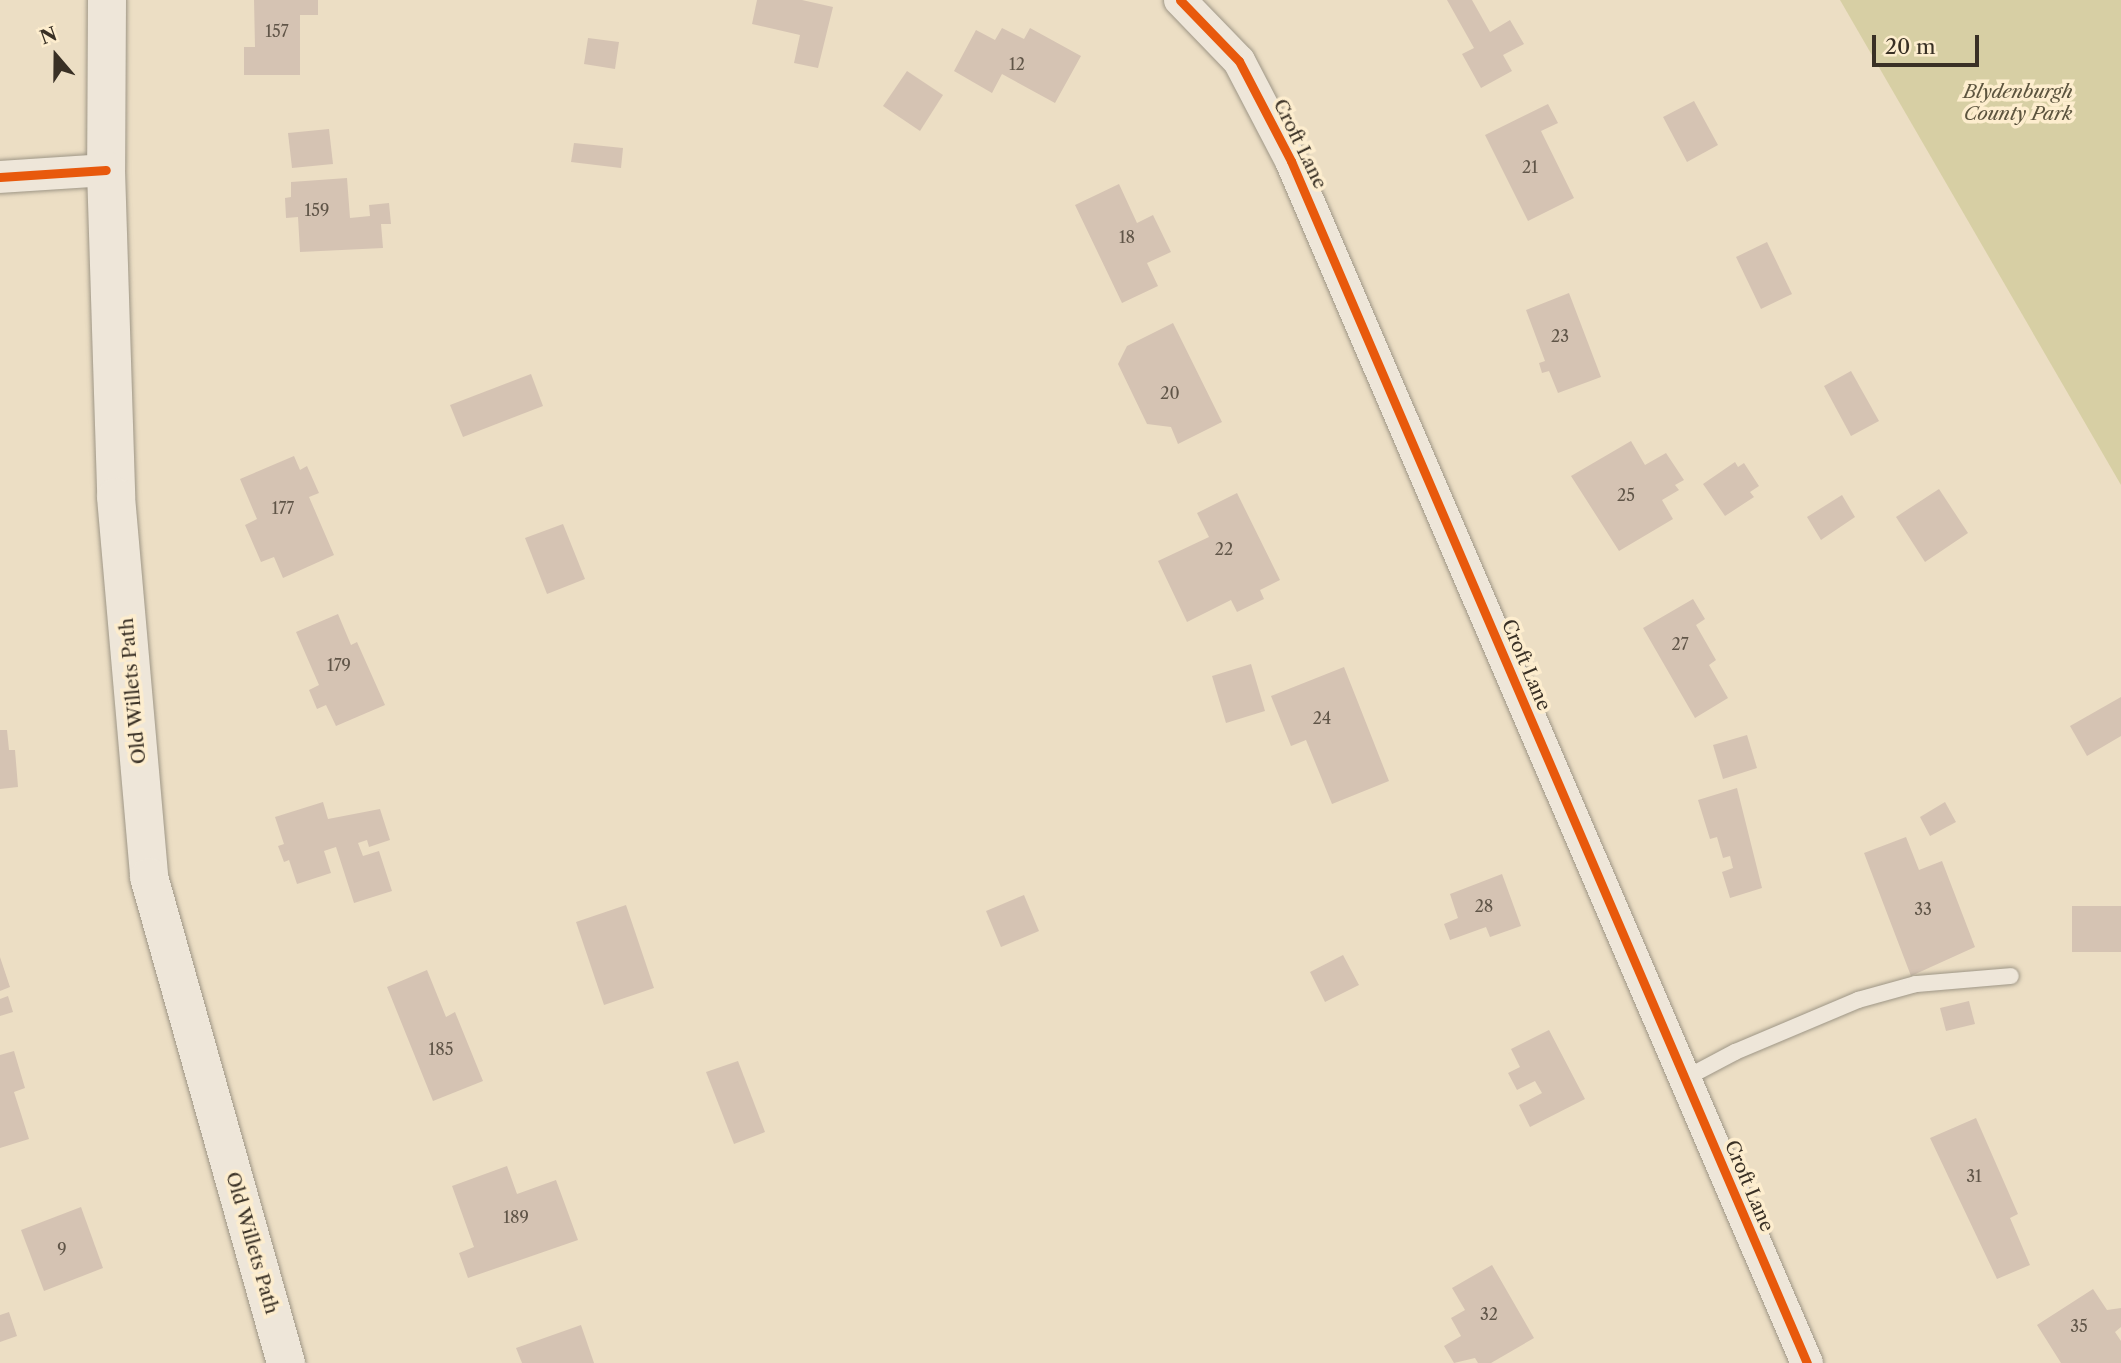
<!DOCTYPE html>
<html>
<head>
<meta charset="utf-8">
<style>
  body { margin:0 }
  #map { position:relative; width:2121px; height:1363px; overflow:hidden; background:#ecdec4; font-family:"Libre Caslon Text",serif }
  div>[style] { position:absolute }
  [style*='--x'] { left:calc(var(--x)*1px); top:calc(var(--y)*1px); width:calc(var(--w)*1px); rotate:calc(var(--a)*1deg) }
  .green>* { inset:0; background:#d7cfa4 }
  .building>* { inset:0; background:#d5c3b3 }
  .roads { filter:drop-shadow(0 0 2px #9e9686) drop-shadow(0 0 2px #9e9686) }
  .service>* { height:16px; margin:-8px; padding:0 8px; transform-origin:8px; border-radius:8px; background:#eee6d9 }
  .minor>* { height:32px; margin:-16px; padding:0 16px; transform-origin:16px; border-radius:16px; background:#eee6d9 }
  .secondary>* { height:38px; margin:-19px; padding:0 19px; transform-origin:19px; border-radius:19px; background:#eee6d9 }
  .cycleway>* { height:9px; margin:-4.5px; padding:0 4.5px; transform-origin:4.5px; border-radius:4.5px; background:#e8590c }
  span { translate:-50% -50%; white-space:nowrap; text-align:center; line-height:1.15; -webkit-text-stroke:7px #fdedce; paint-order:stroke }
  .number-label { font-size:16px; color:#605548 }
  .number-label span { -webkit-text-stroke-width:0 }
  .park-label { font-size:19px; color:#5c543e; font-style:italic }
  .street-label { font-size:19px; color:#393025 }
  .north { position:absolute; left:21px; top:21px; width:70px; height:70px; -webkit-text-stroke:5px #fdedce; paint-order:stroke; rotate:340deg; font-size:19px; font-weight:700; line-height:28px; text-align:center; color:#393025 }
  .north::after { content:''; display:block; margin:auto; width:24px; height:32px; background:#393025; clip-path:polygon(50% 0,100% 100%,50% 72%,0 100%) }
  .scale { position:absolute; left:1872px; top:35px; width:107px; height:32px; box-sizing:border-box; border:4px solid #393025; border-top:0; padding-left:9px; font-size:21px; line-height:24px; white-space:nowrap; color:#393025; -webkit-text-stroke:5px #fdedce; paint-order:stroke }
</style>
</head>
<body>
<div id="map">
  <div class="green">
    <div style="clip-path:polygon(1840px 0,2121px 0,2121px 485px)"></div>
  </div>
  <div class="building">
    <div style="clip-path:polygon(254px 0,318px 0,318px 15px,300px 15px,300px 75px,244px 75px,244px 47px,255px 47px)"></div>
    <div style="clip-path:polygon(757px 0,802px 0,833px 7px,818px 68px,794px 63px,800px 35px,752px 24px)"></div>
    <div style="clip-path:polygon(1447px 0,1472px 0,1490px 32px,1510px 20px,1524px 44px,1503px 55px,1512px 71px,1481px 88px,1462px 54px,1474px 48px)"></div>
    <div style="clip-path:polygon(1002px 28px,1024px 39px,1030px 28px,1081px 56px,1055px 103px,1002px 74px,992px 93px,954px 71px,976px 30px,995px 40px)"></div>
    <div style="clip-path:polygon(588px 38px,619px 42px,615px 69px,584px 64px)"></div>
    <div style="clip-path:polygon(907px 71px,943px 95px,920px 131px,883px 106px)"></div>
    <div style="clip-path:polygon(1694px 101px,1718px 145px,1687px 162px,1663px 117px)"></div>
    <div style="clip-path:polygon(1548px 104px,1558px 123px,1541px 131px,1574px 198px,1528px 221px,1485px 135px)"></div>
    <div style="clip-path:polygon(329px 129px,333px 164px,292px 168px,288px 133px)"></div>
    <div style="clip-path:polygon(574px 143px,623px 148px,621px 168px,571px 162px)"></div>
    <div style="clip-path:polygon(347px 178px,350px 218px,370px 216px,369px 205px,389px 203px,391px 224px,381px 224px,383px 248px,300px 252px,298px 217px,286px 218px,285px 198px,291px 197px,291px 182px)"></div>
    <div style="clip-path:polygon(1119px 184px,1137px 223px,1153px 215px,1171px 252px,1147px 263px,1158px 286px,1122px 303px,1075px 205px)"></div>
    <div style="clip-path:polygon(1767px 242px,1792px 294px,1761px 309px,1736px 257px)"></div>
    <div style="clip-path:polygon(1569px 293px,1601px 377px,1558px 393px,1549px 371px,1542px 373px,1539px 363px,1545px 361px,1526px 310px)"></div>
    <div style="clip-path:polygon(1173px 323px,1222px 422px,1178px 444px,1171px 427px,1147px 424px,1118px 364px,1127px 346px)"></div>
    <div style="clip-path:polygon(1851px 371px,1879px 421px,1851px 436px,1824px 386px)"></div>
    <div style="clip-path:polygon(531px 374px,543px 406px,463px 437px,450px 405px)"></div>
    <div style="clip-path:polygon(1631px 441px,1645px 465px,1666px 453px,1684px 480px,1675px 485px,1679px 490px,1662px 500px,1673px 519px,1619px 551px,1571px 476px)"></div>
    <div style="clip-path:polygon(294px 456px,300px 470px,307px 466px,319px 493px,309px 497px,334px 555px,283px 578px,274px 557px,261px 562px,245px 525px,257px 519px,240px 479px)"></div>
    <div style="clip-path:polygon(1735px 462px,1738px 467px,1744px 463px,1759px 486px,1750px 492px,1754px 497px,1725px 516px,1703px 484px)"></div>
    <div style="clip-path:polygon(1939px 489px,1968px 533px,1925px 562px,1896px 517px)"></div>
    <div style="clip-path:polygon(1237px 493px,1280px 580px,1260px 590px,1264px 599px,1237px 612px,1231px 600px,1187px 622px,1158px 561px,1209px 537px,1197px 513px)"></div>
    <div style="clip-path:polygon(1842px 495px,1855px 517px,1821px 540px,1807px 517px)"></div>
    <div style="clip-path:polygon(563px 524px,585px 579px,547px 594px,525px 538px)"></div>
    <div style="clip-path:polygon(1693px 599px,1705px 619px,1696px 625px,1716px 660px,1709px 665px,1728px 698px,1695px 718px,1643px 628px)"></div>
    <div style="clip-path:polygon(338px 614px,351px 645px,357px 642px,385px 705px,336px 726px,326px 705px,317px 709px,309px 690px,319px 685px,296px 632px)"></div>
    <div style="clip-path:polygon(1251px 664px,1265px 711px,1226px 723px,1212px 676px)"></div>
    <div style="clip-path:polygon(1344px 667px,1389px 781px,1332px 804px,1306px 740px,1291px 746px,1271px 696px)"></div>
    <div style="clip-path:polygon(2121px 697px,2121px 736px,2087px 756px,2070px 726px)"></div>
    <div style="clip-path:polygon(0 730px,7px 730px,9px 750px,15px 750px,18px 787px,0 789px)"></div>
    <div style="clip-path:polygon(1747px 735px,1757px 768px,1723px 779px,1713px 745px)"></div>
    <div style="clip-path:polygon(1737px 788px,1762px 888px,1730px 898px,1722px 872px,1733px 868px,1730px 856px,1723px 858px,1717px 837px,1710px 839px,1698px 800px)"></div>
    <div style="clip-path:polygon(323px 802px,328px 819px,380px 809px,390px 840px,369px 847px,367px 840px,358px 843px,363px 856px,379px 851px,392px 891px,354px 903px,336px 847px,324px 851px,331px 873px,297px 884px,289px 860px,284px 862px,278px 846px,284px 844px,275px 817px)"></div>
    <div style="clip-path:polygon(1945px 802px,1956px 822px,1930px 836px,1920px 817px)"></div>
    <div style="clip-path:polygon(1906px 837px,1919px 870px,1942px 861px,1975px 947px,1911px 976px,1864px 853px)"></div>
    <div style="clip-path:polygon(1502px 874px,1521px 926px,1490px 937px,1486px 927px,1450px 940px,1444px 924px,1458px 918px,1450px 894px)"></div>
    <div style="clip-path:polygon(1024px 895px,1039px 931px,1001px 947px,986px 911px)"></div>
    <div style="clip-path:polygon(626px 905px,654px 988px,604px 1005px,576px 922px)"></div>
    <div style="clip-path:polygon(2072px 906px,2121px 906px,2121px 952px,2072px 952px)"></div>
    <div style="clip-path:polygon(1343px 955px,1359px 985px,1325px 1002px,1310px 972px)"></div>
    <div style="clip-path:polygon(0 957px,10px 987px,0 991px)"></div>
    <div style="clip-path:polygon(427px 970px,446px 1017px,455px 1012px,483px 1081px,433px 1101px,387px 987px)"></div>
    <div style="clip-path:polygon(8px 996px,13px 1012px,0 1016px,0 999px)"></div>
    <div style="clip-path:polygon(1969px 1001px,1975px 1024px,1946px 1031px,1940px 1008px)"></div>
    <div style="clip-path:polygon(1549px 1030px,1585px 1099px,1530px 1127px,1519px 1105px,1542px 1093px,1535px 1081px,1517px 1090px,1508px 1073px,1520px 1067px,1511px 1049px)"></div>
    <div style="clip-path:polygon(14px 1051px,25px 1088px,14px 1092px,29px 1139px,0 1148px,0 1055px)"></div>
    <div style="clip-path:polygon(738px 1061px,765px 1132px,734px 1144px,706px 1072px)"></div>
    <div style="clip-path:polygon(1976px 1118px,2018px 1214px,2010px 1218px,2030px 1265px,1997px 1279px,1930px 1138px)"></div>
    <div style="clip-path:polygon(507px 1166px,517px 1194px,556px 1180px,578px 1240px,468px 1278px,459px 1253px,474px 1247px,452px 1186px)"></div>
    <div style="clip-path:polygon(81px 1207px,103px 1268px,44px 1291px,21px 1230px)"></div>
    <div style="clip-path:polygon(1492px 1265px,1534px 1338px,1491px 1363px,1478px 1363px,1475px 1358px,1454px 1363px,1444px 1346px,1461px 1336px,1451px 1318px,1465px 1310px,1452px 1288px)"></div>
    <div style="clip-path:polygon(2093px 1289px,2107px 1310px,2121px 1308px,2121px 1327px,2115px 1332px,2121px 1341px,2121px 1363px,2061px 1363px,2037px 1325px)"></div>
    <div style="clip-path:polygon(9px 1312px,17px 1336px,0 1342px,0 1315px)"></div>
    <div style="clip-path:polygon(581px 1325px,594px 1363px,522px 1363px,516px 1348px)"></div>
  </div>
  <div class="roads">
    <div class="service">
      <div style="--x:1684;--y:1079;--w:58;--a:-27.9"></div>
      <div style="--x:1735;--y:1052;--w:134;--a:-22.9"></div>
      <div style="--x:1858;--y:1000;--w:60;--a:-15.4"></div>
      <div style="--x:1916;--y:984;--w:95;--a:-4.8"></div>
    </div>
    <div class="minor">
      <div style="--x:1180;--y:0;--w:85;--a:46"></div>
      <div style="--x:1239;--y:61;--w:113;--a:62.5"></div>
      <div style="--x:1291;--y:161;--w:1308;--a:66.77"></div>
      <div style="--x:0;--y:177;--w:106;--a:-3.8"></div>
    </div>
    <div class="secondary">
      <div style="--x:107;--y:0;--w:170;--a:90.3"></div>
      <div style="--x:106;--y:170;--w:327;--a:88.2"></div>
      <div style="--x:116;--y:497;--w:381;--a:85"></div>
      <div style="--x:149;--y:877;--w:505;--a:74.26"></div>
    </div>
  </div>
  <div class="cycleway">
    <div style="--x:1180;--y:0;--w:85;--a:46"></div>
    <div style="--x:1239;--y:61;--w:113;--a:62.5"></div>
    <div style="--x:1291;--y:161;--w:1308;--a:66.77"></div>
    <div style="--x:0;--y:177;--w:106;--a:-3.8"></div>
  </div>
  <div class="number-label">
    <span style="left:277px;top:31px">157</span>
    <span style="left:1017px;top:64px">12</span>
    <span style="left:1530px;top:167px">21</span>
    <span style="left:317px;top:210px">159</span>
    <span style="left:1127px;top:237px">18</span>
    <span style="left:1560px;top:336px">23</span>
    <span style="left:1170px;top:393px">20</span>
    <span style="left:1626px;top:495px">25</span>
    <span style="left:283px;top:508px">177</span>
    <span style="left:1224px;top:549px">22</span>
    <span style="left:1680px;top:644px">27</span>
    <span style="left:339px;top:665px">179</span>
    <span style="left:1322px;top:718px">24</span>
    <span style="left:1484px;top:906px">28</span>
    <span style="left:1923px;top:909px">33</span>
    <span style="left:441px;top:1049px">185</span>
    <span style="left:1974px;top:1176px">31</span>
    <span style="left:516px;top:1217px">189</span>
    <span style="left:62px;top:1249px">9</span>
    <span style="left:1489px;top:1314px">32</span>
    <span style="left:2079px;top:1326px">35</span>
  </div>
  <div class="park-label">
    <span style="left:2018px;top:103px">Blydenburgh<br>County Park</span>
  </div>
  <div class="street-label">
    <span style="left:1300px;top:144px;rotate:64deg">Croft Lane</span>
    <span style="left:1526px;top:665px;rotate:67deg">Croft Lane</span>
    <span style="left:133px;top:691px;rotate:-95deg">Old Willets Path</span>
    <span style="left:1749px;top:1186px;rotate:67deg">Croft Lane</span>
    <span style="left:252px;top:1243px;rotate:74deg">Old Willets Path</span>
  </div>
  <div class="north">N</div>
  <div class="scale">20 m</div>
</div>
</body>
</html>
